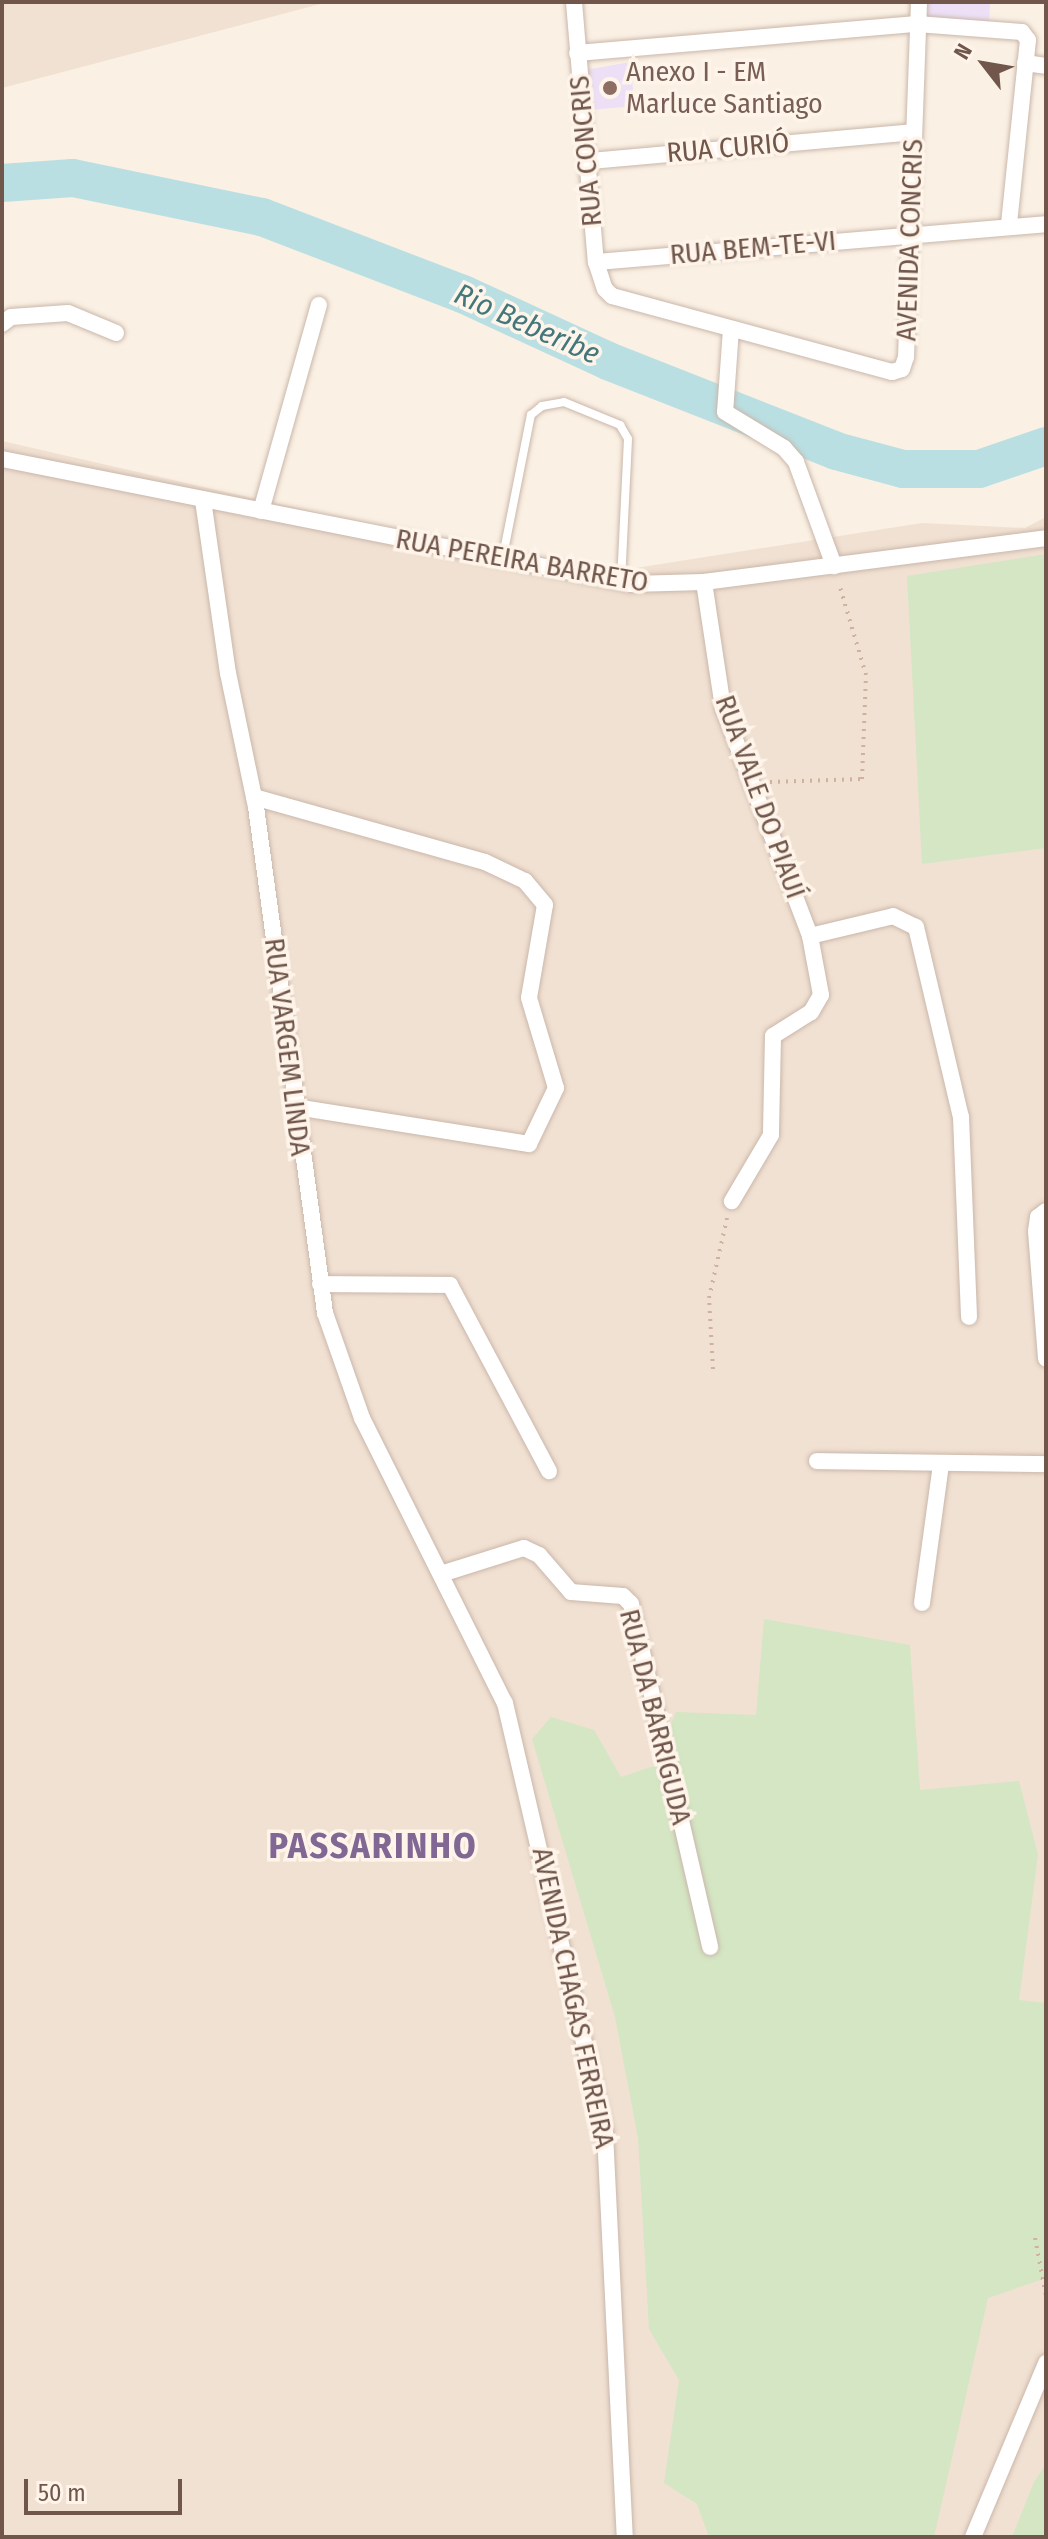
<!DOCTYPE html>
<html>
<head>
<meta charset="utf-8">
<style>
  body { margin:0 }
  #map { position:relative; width:1048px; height:2539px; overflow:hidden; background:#faf0e3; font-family:"Fira Sans Condensed",sans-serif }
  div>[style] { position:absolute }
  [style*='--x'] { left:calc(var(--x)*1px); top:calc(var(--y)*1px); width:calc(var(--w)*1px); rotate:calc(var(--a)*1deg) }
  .residential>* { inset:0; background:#f1e1d2 }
  .education>* { inset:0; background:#ede0f6 }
  .green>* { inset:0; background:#d4e6c3 }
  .river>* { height:38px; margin:-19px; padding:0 19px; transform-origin:19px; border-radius:19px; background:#b9dfe2 }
  .path>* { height:4px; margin-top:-2px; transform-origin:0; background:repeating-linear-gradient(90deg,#d2b0a0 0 2px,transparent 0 8px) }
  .roads { filter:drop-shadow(0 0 2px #cab7ab) drop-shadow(0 0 2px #cab7ab) }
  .lane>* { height:8px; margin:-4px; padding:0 4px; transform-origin:4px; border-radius:4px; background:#fff }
  .street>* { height:16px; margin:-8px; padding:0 8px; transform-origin:8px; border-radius:8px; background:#fff }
  .dots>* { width:22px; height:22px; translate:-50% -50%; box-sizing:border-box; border:4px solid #fef4e9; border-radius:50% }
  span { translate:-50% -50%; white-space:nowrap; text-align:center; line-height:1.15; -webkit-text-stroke:7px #fef4e9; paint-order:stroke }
  .education-label { font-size:28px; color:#785e54 }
  .left { translate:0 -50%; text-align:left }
  .street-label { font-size:28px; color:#70564b }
  .water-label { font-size:30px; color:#43777b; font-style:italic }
  .district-label { font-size:36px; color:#816793; font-weight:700; letter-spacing:2px }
  .frame { position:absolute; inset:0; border:4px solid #70564b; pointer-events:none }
  .north { position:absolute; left:944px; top:24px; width:80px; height:80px; -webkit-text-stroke:6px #fef4e9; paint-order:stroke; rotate:301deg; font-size:22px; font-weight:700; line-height:32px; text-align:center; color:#70564b }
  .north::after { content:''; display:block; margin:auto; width:28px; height:36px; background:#70564b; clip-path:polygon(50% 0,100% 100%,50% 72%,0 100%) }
  .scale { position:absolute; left:24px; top:2479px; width:158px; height:36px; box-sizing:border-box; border:4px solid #70564b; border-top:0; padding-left:10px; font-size:24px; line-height:28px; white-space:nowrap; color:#70564b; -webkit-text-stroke:6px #fef4e9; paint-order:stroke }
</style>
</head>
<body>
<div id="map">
  <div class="residential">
    <div style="clip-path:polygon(2px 2px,328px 2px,2px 88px)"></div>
    <div style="clip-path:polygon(2px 441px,523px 560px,623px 570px,922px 523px,1025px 528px,1046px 517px,1046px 2537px,2px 2537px)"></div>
  </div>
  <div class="education">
    <div style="clip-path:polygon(928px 2px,990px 2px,989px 23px,927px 19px)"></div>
    <div style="clip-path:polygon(630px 62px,635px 106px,590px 110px,586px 70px)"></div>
  </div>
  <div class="green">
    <div style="clip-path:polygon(1046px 554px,1046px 848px,922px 864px,907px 576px)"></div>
    <div style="clip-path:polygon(764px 1619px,910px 1645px,920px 1790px,1019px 1781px,1038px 1855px,1019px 2000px,1046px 2003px,1046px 2278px,988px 2298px,934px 2537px,709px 2537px,697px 2504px,664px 2483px,679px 2380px,649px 2329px,638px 2138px,615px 2017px,532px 1739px,551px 1717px,594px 1730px,621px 1777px,654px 1766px,676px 1712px,756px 1715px)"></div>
    <div style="clip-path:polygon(1046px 2464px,1046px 2537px,1012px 2537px,1034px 2482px)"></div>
  </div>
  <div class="river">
    <div style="--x:2;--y:183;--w:71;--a:-4"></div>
    <div style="--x:73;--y:178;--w:193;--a:11.7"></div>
    <div style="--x:262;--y:217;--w:215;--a:21"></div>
    <div style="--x:463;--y:294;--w:160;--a:24.8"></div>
    <div style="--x:608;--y:361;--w:245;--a:21.5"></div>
    <div style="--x:836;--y:451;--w:69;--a:15"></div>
    <div style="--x:903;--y:469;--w:76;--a:0"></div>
    <div style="--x:979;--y:469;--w:71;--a:-18.9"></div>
  </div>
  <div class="path">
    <div style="--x:770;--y:782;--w:92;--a:-1.9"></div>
    <div style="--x:862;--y:779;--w:104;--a:-87.8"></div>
    <div style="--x:866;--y:675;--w:95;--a:-106.5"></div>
    <div style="--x:713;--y:1369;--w:71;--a:-93.2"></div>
    <div style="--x:709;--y:1298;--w:82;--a:-77.3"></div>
    <div style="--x:1035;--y:2238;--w:59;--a:79.3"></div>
  </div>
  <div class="roads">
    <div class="lane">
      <div style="--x:502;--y:561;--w:149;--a:-78.8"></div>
      <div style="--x:531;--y:415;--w:14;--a:-39"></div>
      <div style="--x:542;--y:406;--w:22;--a:-10"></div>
      <div style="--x:564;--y:402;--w:61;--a:22.3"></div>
      <div style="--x:620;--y:425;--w:16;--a:60"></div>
      <div style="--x:628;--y:439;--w:144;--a:92.8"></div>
    </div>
    <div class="street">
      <div style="--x:574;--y:2;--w:261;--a:85.2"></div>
      <div style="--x:596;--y:262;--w:28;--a:72"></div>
      <div style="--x:605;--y:289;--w:10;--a:45"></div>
      <div style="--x:612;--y:296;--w:290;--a:15.2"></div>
      <div style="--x:892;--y:372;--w:10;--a:-17"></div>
      <div style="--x:902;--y:369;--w:13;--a:-72"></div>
      <div style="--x:906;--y:357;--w:355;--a:-87.9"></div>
      <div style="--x:577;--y:53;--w:341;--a:-4.9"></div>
      <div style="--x:917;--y:24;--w:105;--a:4.4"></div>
      <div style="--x:1022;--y:32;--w:10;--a:53"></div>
      <div style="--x:1028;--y:40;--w:186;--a:95.9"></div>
      <div style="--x:1025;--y:63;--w:21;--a:8"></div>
      <div style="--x:590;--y:161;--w:324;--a:-5.1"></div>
      <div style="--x:596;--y:262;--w:452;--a:-4.8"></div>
      <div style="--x:2;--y:324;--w:11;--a:-38"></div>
      <div style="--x:11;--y:317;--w:57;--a:-4"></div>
      <div style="--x:68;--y:313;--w:52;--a:22.6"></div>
      <div style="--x:731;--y:329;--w:83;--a:94.1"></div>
      <div style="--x:725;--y:412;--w:69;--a:31.4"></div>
      <div style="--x:784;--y:448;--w:18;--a:49"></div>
      <div style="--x:796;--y:462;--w:111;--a:69.9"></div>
      <div style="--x:2;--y:459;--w:641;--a:11.24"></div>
      <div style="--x:631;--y:584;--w:73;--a:-1.6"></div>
      <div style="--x:704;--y:582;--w:345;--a:-7.3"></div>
      <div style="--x:203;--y:500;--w:175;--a:81.8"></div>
      <div style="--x:228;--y:673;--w:137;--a:78.2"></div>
      <div style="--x:256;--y:807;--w:511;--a:82.23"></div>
      <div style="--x:325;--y:1313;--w:111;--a:70.6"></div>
      <div style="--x:362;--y:1418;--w:319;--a:63.4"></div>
      <div style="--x:505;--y:1703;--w:441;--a:76.9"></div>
      <div style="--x:605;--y:2133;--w:404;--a:87.2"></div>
      <div style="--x:261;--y:511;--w:214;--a:-74.3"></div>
      <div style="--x:704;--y:582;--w:127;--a:81.4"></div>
      <div style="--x:723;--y:708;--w:244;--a:69.1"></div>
      <div style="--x:810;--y:936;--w:60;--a:79.4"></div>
      <div style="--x:821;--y:995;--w:20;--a:120"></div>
      <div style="--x:811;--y:1012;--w:45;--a:147.7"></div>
      <div style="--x:773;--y:1036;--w:99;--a:91.2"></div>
      <div style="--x:771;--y:1135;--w:77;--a:120.6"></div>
      <div style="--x:254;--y:797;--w:240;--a:15.7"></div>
      <div style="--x:485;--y:862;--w:44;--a:25.4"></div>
      <div style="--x:525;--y:881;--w:31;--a:50"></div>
      <div style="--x:545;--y:905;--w:94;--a:99.8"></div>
      <div style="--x:529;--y:998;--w:94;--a:73.3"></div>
      <div style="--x:556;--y:1088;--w:62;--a:115.7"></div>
      <div style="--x:529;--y:1144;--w:237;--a:-171"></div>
      <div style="--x:810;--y:936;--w:85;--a:-13.5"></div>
      <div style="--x:893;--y:916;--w:25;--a:26"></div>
      <div style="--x:916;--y:927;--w:195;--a:76.7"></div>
      <div style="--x:961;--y:1117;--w:200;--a:87.7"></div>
      <div style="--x:1046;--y:1211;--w:10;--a:143"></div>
      <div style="--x:1038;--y:1217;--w:14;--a:98"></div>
      <div style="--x:1036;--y:1231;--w:128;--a:85.5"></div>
      <div style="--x:320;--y:1284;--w:130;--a:0.4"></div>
      <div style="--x:450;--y:1285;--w:211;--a:62"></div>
      <div style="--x:817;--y:1461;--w:229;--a:0.8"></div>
      <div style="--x:441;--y:1574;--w:87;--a:-17.4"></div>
      <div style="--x:524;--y:1548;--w:17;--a:25"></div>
      <div style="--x:539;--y:1555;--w:49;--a:49.1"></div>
      <div style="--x:571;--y:1592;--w:52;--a:4.4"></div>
      <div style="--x:623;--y:1596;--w:11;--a:45"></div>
      <div style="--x:631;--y:1604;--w:352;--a:77"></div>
      <div style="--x:922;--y:1603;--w:140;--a:-82.2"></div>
      <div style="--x:973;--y:2537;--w:189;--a:-67.2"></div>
    </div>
  </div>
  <div class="dots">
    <div style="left:610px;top:88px;background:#8d6e63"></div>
  </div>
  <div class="education-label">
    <span class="left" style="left:626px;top:88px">Anexo I - EM<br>Marluce Santiago</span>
  </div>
  <div class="street-label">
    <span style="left:728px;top:148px;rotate:-5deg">RUA CURIÓ</span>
    <span style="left:586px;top:151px;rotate:-95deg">RUA CONCRIS</span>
    <span style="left:910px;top:240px;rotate:-88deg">AVENIDA CONCRIS</span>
    <span style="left:753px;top:248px;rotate:-5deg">RUA BEM-TE-VI</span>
    <span style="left:522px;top:561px;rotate:10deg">RUA PEREIRA BARRETO</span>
    <span style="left:760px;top:797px;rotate:70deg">RUA VALE DO PIAUÍ</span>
    <span style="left:287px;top:1047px;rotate:83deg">RUA VARGEM LINDA</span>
    <span style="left:655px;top:1717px;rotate:76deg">RUA DA BARRIGUDA</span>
    <span style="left:573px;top:1998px;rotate:78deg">AVENIDA CHAGAS FERREIRA</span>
  </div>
  <div class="water-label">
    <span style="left:527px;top:324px;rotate:24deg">Rio Beberibe</span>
  </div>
  <div class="district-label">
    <span style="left:373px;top:1847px">PASSARINHO</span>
  </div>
  <div class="frame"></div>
  <div class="north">N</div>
  <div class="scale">50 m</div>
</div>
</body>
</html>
